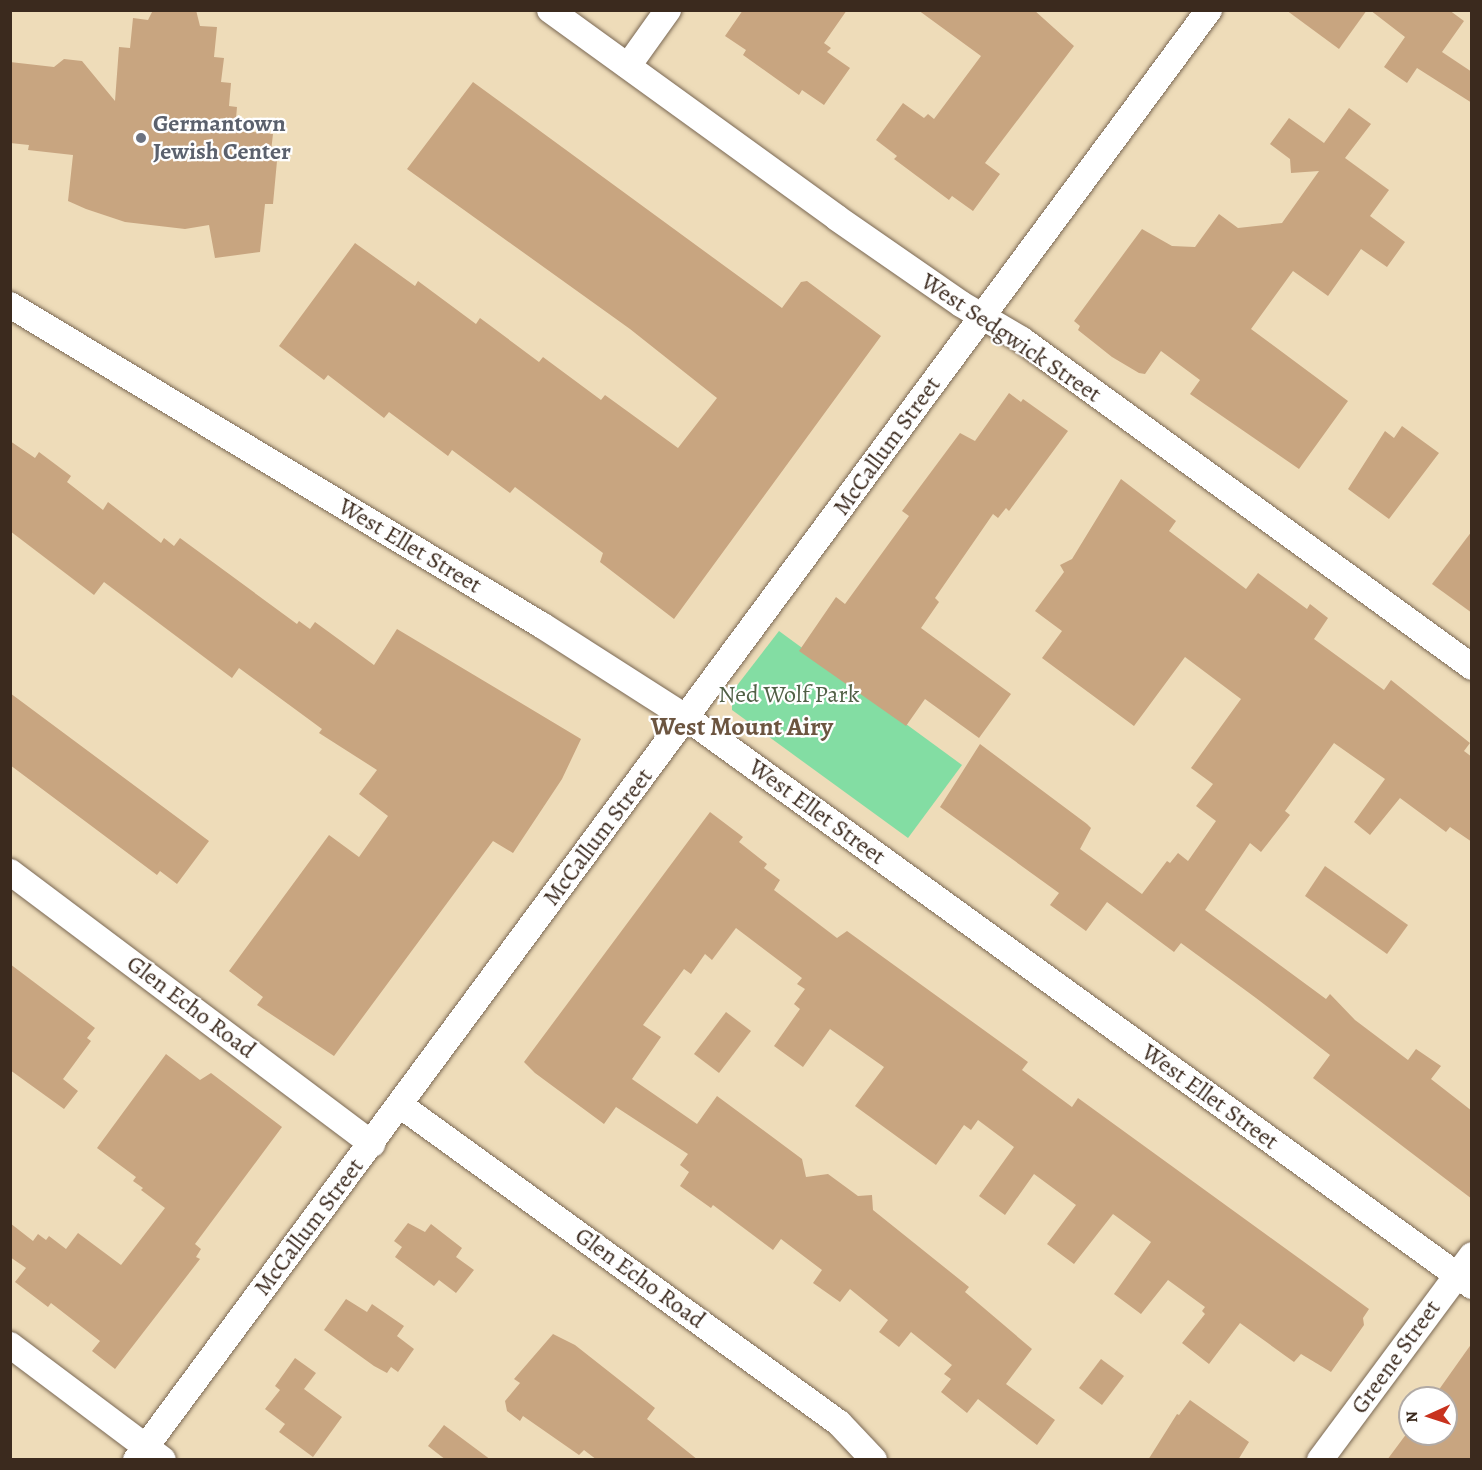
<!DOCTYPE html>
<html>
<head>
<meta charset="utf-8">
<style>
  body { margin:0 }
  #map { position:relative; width:1482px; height:1470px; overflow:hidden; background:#eedcb9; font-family:Alegreya,serif }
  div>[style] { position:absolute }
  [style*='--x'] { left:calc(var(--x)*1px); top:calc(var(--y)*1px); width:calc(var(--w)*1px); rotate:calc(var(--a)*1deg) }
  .green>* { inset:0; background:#83dda3 }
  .building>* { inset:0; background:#c8a580 }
  .roads { filter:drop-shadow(0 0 2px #7a6854) drop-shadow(0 0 2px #7a6854) }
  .street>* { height:26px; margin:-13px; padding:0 13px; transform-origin:13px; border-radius:13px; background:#fff }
  .dots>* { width:16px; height:16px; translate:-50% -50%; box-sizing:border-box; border:3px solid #fff; border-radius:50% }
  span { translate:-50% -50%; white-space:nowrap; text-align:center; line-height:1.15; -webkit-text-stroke:4.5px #fff; paint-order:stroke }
  .worship-label { font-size:24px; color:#5b616d; font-weight:700 }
  .left { translate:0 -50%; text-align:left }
  .street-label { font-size:24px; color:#3b2a1e }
  .park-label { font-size:24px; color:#516046 }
  .neighbourhood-label { font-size:26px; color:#6c5540; font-weight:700 }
  .frame { position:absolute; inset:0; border:12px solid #3b2a1e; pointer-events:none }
  .north { position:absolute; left:1398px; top:1386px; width:60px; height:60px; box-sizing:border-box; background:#fff; border:2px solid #b1aaa5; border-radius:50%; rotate:267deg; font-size:16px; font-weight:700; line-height:24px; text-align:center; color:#3b2a1e }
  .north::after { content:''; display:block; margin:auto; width:21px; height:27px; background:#c8321e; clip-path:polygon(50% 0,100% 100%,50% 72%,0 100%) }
</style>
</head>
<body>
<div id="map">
  <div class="green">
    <div style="clip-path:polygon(779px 631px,962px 765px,908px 838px,732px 710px,732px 692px)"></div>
  </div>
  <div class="building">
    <div style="clip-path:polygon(153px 10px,196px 10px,200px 26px,217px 27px,214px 57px,224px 58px,221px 82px,231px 83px,229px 106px,237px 107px,235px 130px,273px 134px,270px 160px,277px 161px,273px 204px,265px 204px,260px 252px,215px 258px,209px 225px,185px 229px,125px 222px,86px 209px,68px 201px,73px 155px,28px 150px,29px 145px,10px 143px,10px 62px,54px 67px,64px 59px,82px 61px,115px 101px,119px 47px,130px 48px,133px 18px,148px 20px)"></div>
    <div style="clip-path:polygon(743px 10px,847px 10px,824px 43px,831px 48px,827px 52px,850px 68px,824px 105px,802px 90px,799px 95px,743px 55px,746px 50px,725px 36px)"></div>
    <div style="clip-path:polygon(918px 10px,1034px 10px,1074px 46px,985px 163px,1000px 174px,973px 211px,952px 196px,949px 200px,894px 159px,897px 156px,876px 140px,903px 103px,924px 118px,928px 114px,934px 119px,981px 56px)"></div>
    <div style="clip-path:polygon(1286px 10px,1367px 10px,1339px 49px)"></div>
    <div style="clip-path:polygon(1370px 10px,1449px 10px,1464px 21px,1442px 52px,1472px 72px,1472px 103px,1417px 68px,1407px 83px,1384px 67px,1405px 37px)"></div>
    <div style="clip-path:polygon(473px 82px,782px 308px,801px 282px,807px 281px,881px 336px,674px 619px,600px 562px,603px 553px,515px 487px,510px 493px,452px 450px,448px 456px,389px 412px,384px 418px,328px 375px,324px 380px,279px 346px,355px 243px,415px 286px,418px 281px,476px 324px,480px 318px,539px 362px,543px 357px,601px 400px,605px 395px,678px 448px,717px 398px,630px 329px,407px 169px)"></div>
    <div style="clip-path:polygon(1349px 108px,1371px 124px,1345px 158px,1389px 190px,1370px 216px,1405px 242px,1387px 267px,1361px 249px,1328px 296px,1293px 271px,1251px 329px,1348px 401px,1299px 469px,1190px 394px,1200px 380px,1161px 351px,1145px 374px,1139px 373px,1112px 357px,1078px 330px,1080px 326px,1074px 321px,1142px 229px,1172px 246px,1195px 247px,1219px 214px,1238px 228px,1282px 223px,1319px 171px,1291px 173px,1290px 159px,1270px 144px,1289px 118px,1324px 143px)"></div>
    <div style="clip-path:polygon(1009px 393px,1021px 402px,1023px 399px,1068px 431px,1009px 511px,1006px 508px,998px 518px,993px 514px,935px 598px,939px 602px,921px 628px,1011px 694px,979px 738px,925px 699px,906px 726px,799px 651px,836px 597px,845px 604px,909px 516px,902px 511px,960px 433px,975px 441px)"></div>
    <div style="clip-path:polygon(1402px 426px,1439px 453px,1389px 519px,1348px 489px,1385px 431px,1394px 438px)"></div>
    <div style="clip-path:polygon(10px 441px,35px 458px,39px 452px,71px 476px,67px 482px,103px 510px,108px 502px,161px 543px,164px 538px,174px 546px,180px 538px,297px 624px,299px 621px,310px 629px,315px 622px,374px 665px,397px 629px,581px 739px,562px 779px,513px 853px,493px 841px,334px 1056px,257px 1005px,263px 997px,229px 971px,329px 835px,359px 857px,388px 816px,359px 794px,377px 770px,319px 733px,322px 729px,239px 668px,232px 678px,104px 582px,94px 595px,10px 531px)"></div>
    <div style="clip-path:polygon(1121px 479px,1176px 521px,1169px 531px,1246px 589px,1258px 573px,1307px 609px,1310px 604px,1328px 618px,1314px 639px,1384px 690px,1391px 680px,1470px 743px,1464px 751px,1472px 757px,1472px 842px,1450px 827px,1446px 832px,1400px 798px,1370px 835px,1354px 822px,1385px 779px,1334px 743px,1285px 811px,1290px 815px,1261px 852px,1250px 843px,1205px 910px,1326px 999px,1330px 994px,1355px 1020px,1408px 1060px,1416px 1049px,1441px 1066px,1431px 1079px,1472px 1111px,1472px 1199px,1313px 1078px,1330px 1055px,1256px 998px,1181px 943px,1174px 952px,1107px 902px,1086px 931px,1050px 905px,1059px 893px,940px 807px,980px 744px,1087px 824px,1091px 828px,1080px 849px,1142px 894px,1167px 861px,1170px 863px,1178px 853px,1188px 861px,1216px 821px,1196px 806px,1213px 784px,1191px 768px,1241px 699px,1185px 657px,1134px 726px,1042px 658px,1062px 631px,1035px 611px,1064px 572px,1060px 565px,1072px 559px)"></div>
    <div style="clip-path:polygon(1472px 531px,1472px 613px,1432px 584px)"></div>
    <div style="clip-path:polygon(10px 693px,209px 841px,177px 884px,160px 871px,157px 875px,10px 765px)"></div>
    <div style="clip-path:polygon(710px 812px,743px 837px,739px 842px,767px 864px,764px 868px,780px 880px,774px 890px,837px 938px,847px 931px,1028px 1062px,1022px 1070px,1072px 1107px,1078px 1098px,1369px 1309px,1363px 1318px,1364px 1325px,1331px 1372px,1301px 1354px,1294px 1362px,1240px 1323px,1209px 1364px,1182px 1343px,1205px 1314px,1202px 1311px,1205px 1307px,1168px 1280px,1141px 1314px,1114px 1294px,1151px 1242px,1113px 1214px,1074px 1264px,1047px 1244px,1076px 1205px,1034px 1174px,1005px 1215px,979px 1196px,1014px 1147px,978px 1120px,971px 1130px,964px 1125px,936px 1165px,855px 1106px,884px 1067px,830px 1029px,803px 1067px,774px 1046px,800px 1009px,794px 1004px,805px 989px,797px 984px,802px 978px,736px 928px,712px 960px,705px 954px,691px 974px,684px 969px,643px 1025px,661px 1037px,632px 1079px,697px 1124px,717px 1096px,802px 1159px,806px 1177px,828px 1174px,858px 1196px,872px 1195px,873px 1210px,969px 1287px,965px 1292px,1032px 1349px,1006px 1384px,1055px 1420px,1037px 1445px,978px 1399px,967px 1413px,941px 1392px,951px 1379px,944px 1374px,952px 1365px,911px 1332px,899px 1347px,879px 1332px,888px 1320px,850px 1289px,840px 1302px,813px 1283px,822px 1270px,781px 1239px,773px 1250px,713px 1205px,711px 1208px,680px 1186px,689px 1172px,680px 1165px,688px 1154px,616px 1107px,604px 1124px,535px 1073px,524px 1062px)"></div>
    <div style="clip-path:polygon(1325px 866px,1408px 925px,1387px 954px,1305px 896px)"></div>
    <div style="clip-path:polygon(10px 964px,95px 1028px,87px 1038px,91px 1041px,63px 1079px,78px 1091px,64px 1109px,10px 1070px)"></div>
    <div style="clip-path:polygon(726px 1012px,751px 1031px,719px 1073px,694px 1054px)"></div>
    <div style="clip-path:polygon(166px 1054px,200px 1080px,211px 1073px,282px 1127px,195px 1244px,201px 1249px,196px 1257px,200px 1259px,115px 1369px,92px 1351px,100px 1341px,51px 1303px,48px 1307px,15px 1282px,26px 1268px,10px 1257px,10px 1223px,33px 1241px,38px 1234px,46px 1240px,49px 1236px,66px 1249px,78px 1233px,121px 1265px,165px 1208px,141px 1190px,143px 1188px,133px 1181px,136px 1177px,97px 1148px)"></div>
    <div style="clip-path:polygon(408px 1223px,425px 1232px,431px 1224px,462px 1248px,456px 1257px,474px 1270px,456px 1293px,439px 1280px,434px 1286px,395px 1257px,402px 1247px,394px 1241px)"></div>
    <div style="clip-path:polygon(346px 1299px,367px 1312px,372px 1304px,404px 1326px,397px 1336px,414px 1349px,398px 1372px,391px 1367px,387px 1373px,374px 1366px,324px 1330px)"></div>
    <div style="clip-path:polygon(553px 1334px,575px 1345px,655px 1408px,647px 1419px,698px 1460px,597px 1460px,584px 1450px,579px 1455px,523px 1416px,520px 1421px,507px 1411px,505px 1401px,520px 1383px,514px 1379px)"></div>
    <div style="clip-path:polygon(1472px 1343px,1472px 1460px,1387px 1460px,1410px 1429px,1410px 1434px,1446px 1434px,1446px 1398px,1433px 1398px)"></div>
    <div style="clip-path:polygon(295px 1358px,316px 1373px,304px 1389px,342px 1417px,313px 1457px,279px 1432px,285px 1424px,265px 1409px,280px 1390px,275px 1386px)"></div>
    <div style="clip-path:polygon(1101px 1359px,1124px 1376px,1102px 1405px,1079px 1388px)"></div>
    <div style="clip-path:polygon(1190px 1400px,1249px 1442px,1238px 1460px,1148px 1460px,1177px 1414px,1179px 1415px)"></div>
    <div style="clip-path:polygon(444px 1425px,491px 1460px,446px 1460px,428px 1446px)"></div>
  </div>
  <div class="roads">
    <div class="street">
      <div style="--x:550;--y:10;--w:354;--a:35.9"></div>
      <div style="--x:837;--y:218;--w:151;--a:34.7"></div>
      <div style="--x:961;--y:304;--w:71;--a:30.5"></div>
      <div style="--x:1022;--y:340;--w:556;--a:36"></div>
      <div style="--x:628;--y:66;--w:69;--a:-54.5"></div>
      <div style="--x:10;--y:305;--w:622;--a:31.06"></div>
      <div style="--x:543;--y:626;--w:171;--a:32.6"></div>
      <div style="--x:687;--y:718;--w:969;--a:35.89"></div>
      <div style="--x:10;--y:872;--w:453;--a:36.9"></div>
      <div style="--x:400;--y:1105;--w:542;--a:35.92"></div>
      <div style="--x:839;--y:1423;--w:51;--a:46.6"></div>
      <div style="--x:10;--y:1345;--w:191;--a:36.9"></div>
      <div style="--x:136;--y:1460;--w:1804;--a:-53.5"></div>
      <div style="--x:1320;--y:1460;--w:255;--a:-53.4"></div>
    </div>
  </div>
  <div class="dots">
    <div style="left:141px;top:138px;background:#6b7280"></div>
  </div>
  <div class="worship-label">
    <span class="left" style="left:153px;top:138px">Germantown<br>Jewish Center</span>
  </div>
  <div class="street-label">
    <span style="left:1011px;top:338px;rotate:34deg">West Sedgwick Street</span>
    <span style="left:887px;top:446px;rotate:-54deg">McCallum Street</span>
    <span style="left:410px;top:546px;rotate:31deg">West Ellet Street</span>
    <span style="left:817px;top:812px;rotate:36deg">West Ellet Street</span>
    <span style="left:598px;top:837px;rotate:-53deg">McCallum Street</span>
    <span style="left:191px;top:1007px;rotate:37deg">Glen Echo Road</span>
    <span style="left:1210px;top:1097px;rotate:36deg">West Ellet Street</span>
    <span style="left:309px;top:1227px;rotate:-53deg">McCallum Street</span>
    <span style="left:640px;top:1278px;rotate:36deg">Glen Echo Road</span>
    <span style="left:1396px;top:1357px;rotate:-54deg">Greene Street</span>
  </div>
  <div class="park-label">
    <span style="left:789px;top:695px">Ned Wolf Park</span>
  </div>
  <div class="neighbourhood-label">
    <span style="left:742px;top:727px">West Mount Airy</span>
  </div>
  <div class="frame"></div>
  <div class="north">N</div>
</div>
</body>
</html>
